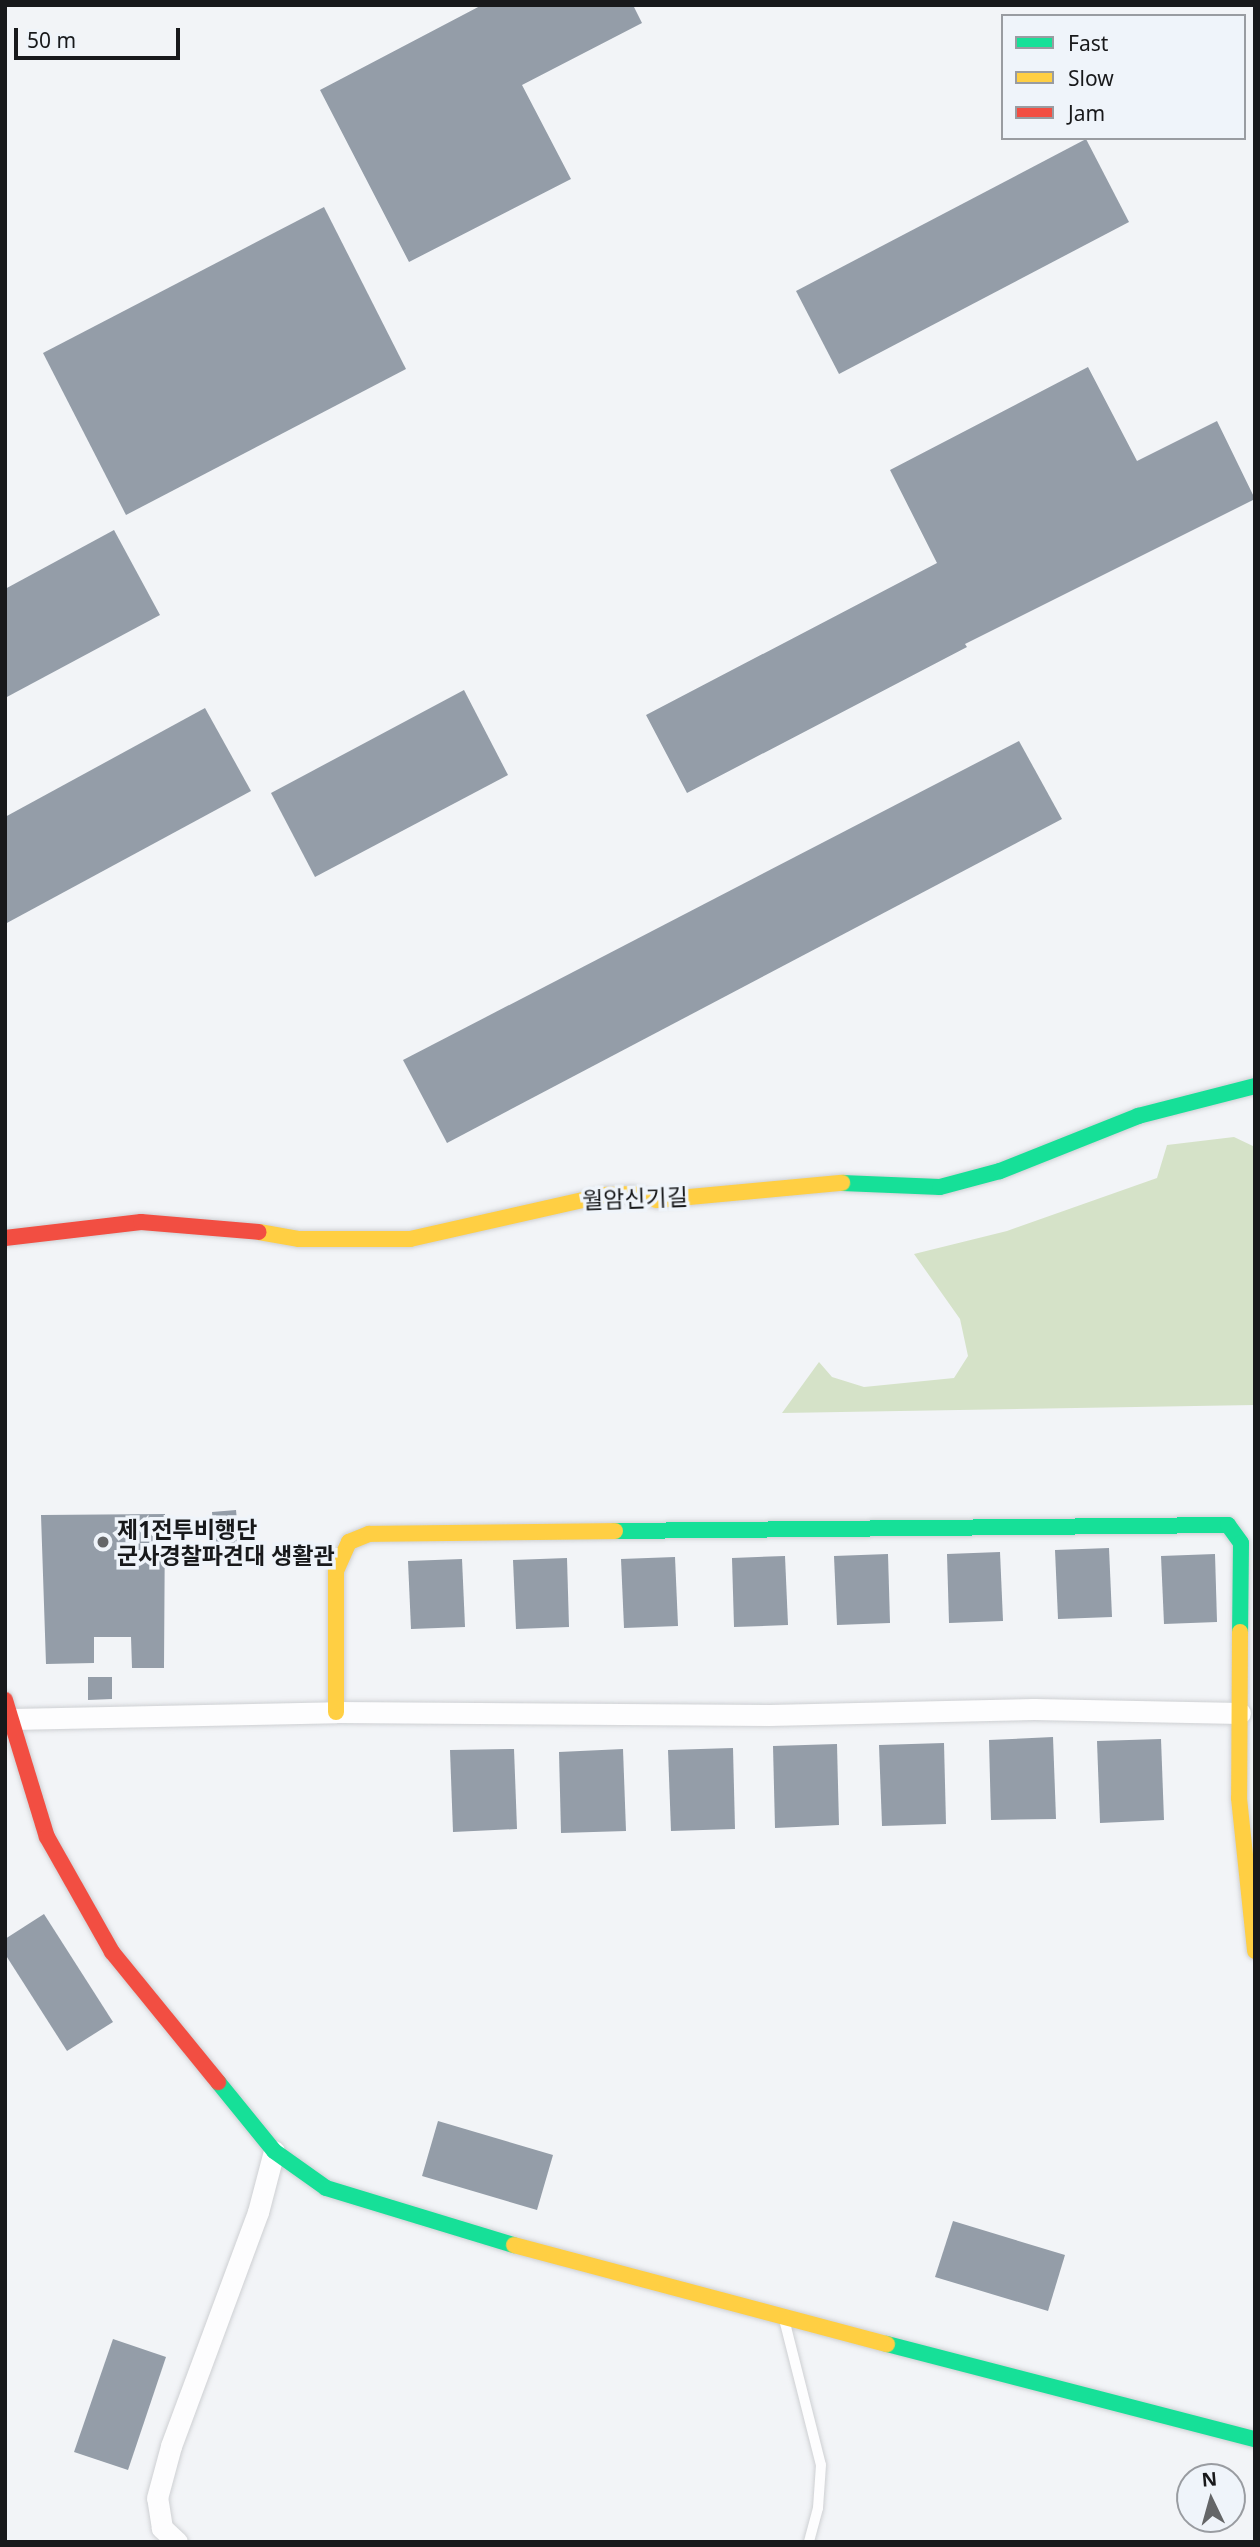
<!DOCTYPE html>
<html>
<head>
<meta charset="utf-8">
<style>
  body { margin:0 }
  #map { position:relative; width:1260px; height:2547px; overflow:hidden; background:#f2f4f7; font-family:"Noto Sans","Noto Sans KR",sans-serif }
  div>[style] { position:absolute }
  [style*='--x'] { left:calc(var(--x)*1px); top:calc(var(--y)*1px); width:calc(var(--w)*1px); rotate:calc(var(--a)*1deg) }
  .green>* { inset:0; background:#d5e2c8 }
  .building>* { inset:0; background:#949da8 }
  .roads { filter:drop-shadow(0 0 2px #ced0d3) drop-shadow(0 0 2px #ced0d3) }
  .lane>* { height:10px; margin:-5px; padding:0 5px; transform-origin:5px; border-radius:5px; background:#fdfdfe }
  .street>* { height:21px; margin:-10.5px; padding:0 10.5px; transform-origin:10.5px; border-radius:10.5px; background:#fdfdfe }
  .fast>* { height:16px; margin:-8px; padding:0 8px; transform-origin:8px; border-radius:8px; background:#16e098 }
  .slow>* { height:16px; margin:-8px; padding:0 8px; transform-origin:8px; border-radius:8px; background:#ffcf43 }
  .jam>* { height:16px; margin:-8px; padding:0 8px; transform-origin:8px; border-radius:8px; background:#f24e42 }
  .dots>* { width:19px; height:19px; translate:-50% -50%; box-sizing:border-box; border:4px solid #eff4fa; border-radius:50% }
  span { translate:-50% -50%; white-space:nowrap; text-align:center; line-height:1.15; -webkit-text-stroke:7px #eff4fa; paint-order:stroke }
  .street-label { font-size:23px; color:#18191b }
  .poi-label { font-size:23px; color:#18191b; font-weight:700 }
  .left { translate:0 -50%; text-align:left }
  .frame { position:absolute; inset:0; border:7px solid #18191b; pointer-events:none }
  .legend { position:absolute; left:1001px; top:14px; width:245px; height:126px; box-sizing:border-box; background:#eff4fa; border:2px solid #999ca1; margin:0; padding:9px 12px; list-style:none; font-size:21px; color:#18191b }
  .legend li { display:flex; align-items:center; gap:14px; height:35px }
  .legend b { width:35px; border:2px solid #999ca1 }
  .north { position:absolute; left:1176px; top:2463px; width:70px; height:70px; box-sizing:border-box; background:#eff4fa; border:2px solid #999ca1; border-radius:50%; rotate:355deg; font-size:19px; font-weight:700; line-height:28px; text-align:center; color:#18191b }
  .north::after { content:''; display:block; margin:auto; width:24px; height:32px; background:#646668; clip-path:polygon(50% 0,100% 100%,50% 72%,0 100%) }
  .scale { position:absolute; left:14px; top:28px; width:166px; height:32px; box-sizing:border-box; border:4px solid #18191b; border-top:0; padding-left:9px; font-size:21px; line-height:24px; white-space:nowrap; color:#18191b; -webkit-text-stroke:5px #eff4fa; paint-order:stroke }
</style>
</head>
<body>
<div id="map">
  <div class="green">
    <div style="clip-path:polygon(1234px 1137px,1255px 1147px,1255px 1405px,782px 1413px,819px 1362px,832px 1377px,864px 1387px,954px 1378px,968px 1356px,960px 1319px,914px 1254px,1007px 1231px,1157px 1178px,1167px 1145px)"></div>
  </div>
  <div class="building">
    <div style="clip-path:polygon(482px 5px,633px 5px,642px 23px,522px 85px,571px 179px,409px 262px,320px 90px)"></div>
    <div style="clip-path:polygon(1086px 139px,1129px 222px,839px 374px,796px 291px)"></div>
    <div style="clip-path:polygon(324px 207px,406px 369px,126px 515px,43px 353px)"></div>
    <div style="clip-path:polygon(1088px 367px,1137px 461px,1217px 421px,1255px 499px,965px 644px,967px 647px,687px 793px,646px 715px,937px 563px,890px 470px)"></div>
    <div style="clip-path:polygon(114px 530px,160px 615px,5px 698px,5px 589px)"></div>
    <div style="clip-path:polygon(464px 690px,508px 775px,315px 877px,271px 793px)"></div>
    <div style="clip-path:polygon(205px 708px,251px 791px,5px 924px,5px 817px)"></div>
    <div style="clip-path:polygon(1019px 741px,1062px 819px,447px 1143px,403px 1060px)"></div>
    <div style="clip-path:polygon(236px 1510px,239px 1542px,215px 1545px,212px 1512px)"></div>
    <div style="clip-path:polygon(165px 1514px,164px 1668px,132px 1668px,131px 1637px,94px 1637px,94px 1663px,46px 1664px,41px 1515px)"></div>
    <div style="clip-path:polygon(1109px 1548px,1112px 1617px,1058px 1619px,1055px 1550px)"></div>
    <div style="clip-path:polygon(1000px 1552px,1003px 1621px,949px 1623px,947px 1554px)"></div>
    <div style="clip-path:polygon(888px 1554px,890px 1623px,837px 1625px,834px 1556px)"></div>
    <div style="clip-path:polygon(1215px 1554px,1217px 1622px,1164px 1624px,1161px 1556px)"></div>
    <div style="clip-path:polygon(785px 1556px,788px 1625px,734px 1627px,732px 1558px)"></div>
    <div style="clip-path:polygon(675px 1557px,678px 1626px,624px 1628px,621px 1559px)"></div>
    <div style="clip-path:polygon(567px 1558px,569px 1627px,516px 1629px,513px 1560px)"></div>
    <div style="clip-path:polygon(462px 1559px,465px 1627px,411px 1629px,408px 1561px)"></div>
    <div style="clip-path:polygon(88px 1677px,112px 1677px,112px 1699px,88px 1700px)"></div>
    <div style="clip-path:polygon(1053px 1737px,1056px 1819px,991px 1820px,989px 1740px)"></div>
    <div style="clip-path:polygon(1161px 1739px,1164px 1820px,1100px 1823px,1097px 1741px)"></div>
    <div style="clip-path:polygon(944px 1743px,946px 1824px,882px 1826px,879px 1745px)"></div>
    <div style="clip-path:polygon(837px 1744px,839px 1825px,775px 1828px,773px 1746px)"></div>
    <div style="clip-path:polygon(733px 1748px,735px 1829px,671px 1831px,668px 1750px)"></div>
    <div style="clip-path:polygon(514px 1749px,517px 1829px,453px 1832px,450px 1750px)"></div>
    <div style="clip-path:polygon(623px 1749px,626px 1831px,561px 1833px,559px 1752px)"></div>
    <div style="clip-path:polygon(44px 1914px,113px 2022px,67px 2051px,5px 1954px,5px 1939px)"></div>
    <div style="clip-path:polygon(438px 2121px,553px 2155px,537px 2210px,422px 2176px)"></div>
    <div style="clip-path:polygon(953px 2221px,1065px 2255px,1048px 2311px,935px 2277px)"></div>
    <div style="clip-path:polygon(113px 2339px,166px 2357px,128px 2470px,74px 2452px)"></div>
  </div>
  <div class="roads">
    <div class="lane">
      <div style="--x:785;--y:2323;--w:146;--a:75.8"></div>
      <div style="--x:821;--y:2465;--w:43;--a:94"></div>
      <div style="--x:818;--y:2508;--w:35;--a:105"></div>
    </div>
    <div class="street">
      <div style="--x:12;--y:1719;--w:324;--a:-1.2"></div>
      <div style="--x:336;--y:1712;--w:433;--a:0.4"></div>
      <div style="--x:769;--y:1715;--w:265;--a:-1.3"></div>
      <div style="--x:1034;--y:1709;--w:206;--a:1.1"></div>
      <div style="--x:177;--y:2542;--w:21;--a:-137"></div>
      <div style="--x:162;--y:2528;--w:30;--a:-99"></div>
      <div style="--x:157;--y:2498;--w:54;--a:-74.9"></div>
      <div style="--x:171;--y:2446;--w:250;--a:-69.6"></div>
      <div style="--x:258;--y:2212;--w:63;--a:-75.3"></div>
    </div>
    <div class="fast">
      <div style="--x:842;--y:1183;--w:98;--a:2.3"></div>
      <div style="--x:940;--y:1187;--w:62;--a:-14.9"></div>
      <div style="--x:1000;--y:1171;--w:149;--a:-21.7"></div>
      <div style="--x:1138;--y:1116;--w:121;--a:-14.4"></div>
      <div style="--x:615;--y:1531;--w:613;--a:-0.56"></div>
      <div style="--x:1228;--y:1525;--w:22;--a:54"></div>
      <div style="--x:1241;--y:1543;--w:89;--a:90.6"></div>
      <div style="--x:218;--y:2082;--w:89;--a:50.9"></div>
      <div style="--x:274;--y:2151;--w:64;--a:35.4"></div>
      <div style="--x:326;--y:2188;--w:196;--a:16.9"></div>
      <div style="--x:887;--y:2344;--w:380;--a:14.5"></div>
    </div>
    <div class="slow">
      <div style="--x:259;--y:1232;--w:41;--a:9.9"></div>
      <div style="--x:299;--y:1239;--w:111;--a:0"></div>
      <div style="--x:410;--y:1239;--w:201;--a:-12.7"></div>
      <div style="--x:606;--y:1195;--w:27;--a:-2"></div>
      <div style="--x:633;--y:1194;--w:25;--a:14"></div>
      <div style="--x:657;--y:1200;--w:186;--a:-5.3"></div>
      <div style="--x:1240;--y:1632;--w:166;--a:90.3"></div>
      <div style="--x:1239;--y:1798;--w:154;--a:84"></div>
      <div style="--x:336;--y:1712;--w:141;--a:-90"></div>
      <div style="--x:336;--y:1571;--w:32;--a:-66"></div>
      <div style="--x:349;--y:1542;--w:22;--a:-22"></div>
      <div style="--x:369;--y:1534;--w:246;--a:-0.7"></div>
      <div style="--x:514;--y:2245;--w:386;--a:14.9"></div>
    </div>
    <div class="jam">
      <div style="--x:5;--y:1238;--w:137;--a:-6.7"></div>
      <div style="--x:141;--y:1222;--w:118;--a:4.8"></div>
      <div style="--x:5;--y:1700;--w:143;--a:73"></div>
      <div style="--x:47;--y:1837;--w:132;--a:60.5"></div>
      <div style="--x:112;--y:1952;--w:168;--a:50.8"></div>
    </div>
  </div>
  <div class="dots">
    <div style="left:103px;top:1542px;background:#646668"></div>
  </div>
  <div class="street-label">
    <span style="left:635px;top:1198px;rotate:-2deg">월암신기길</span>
  </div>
  <div class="poi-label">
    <span class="left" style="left:117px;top:1542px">제1전투비행단<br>군사경찰파견대 생활관</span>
  </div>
  <div class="frame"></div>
  <ul class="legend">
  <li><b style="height:9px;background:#16e098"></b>Fast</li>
  <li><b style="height:9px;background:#ffcf43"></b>Slow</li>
  <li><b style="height:9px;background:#f24e42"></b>Jam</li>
  </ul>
  <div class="north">N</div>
  <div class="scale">50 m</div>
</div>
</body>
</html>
